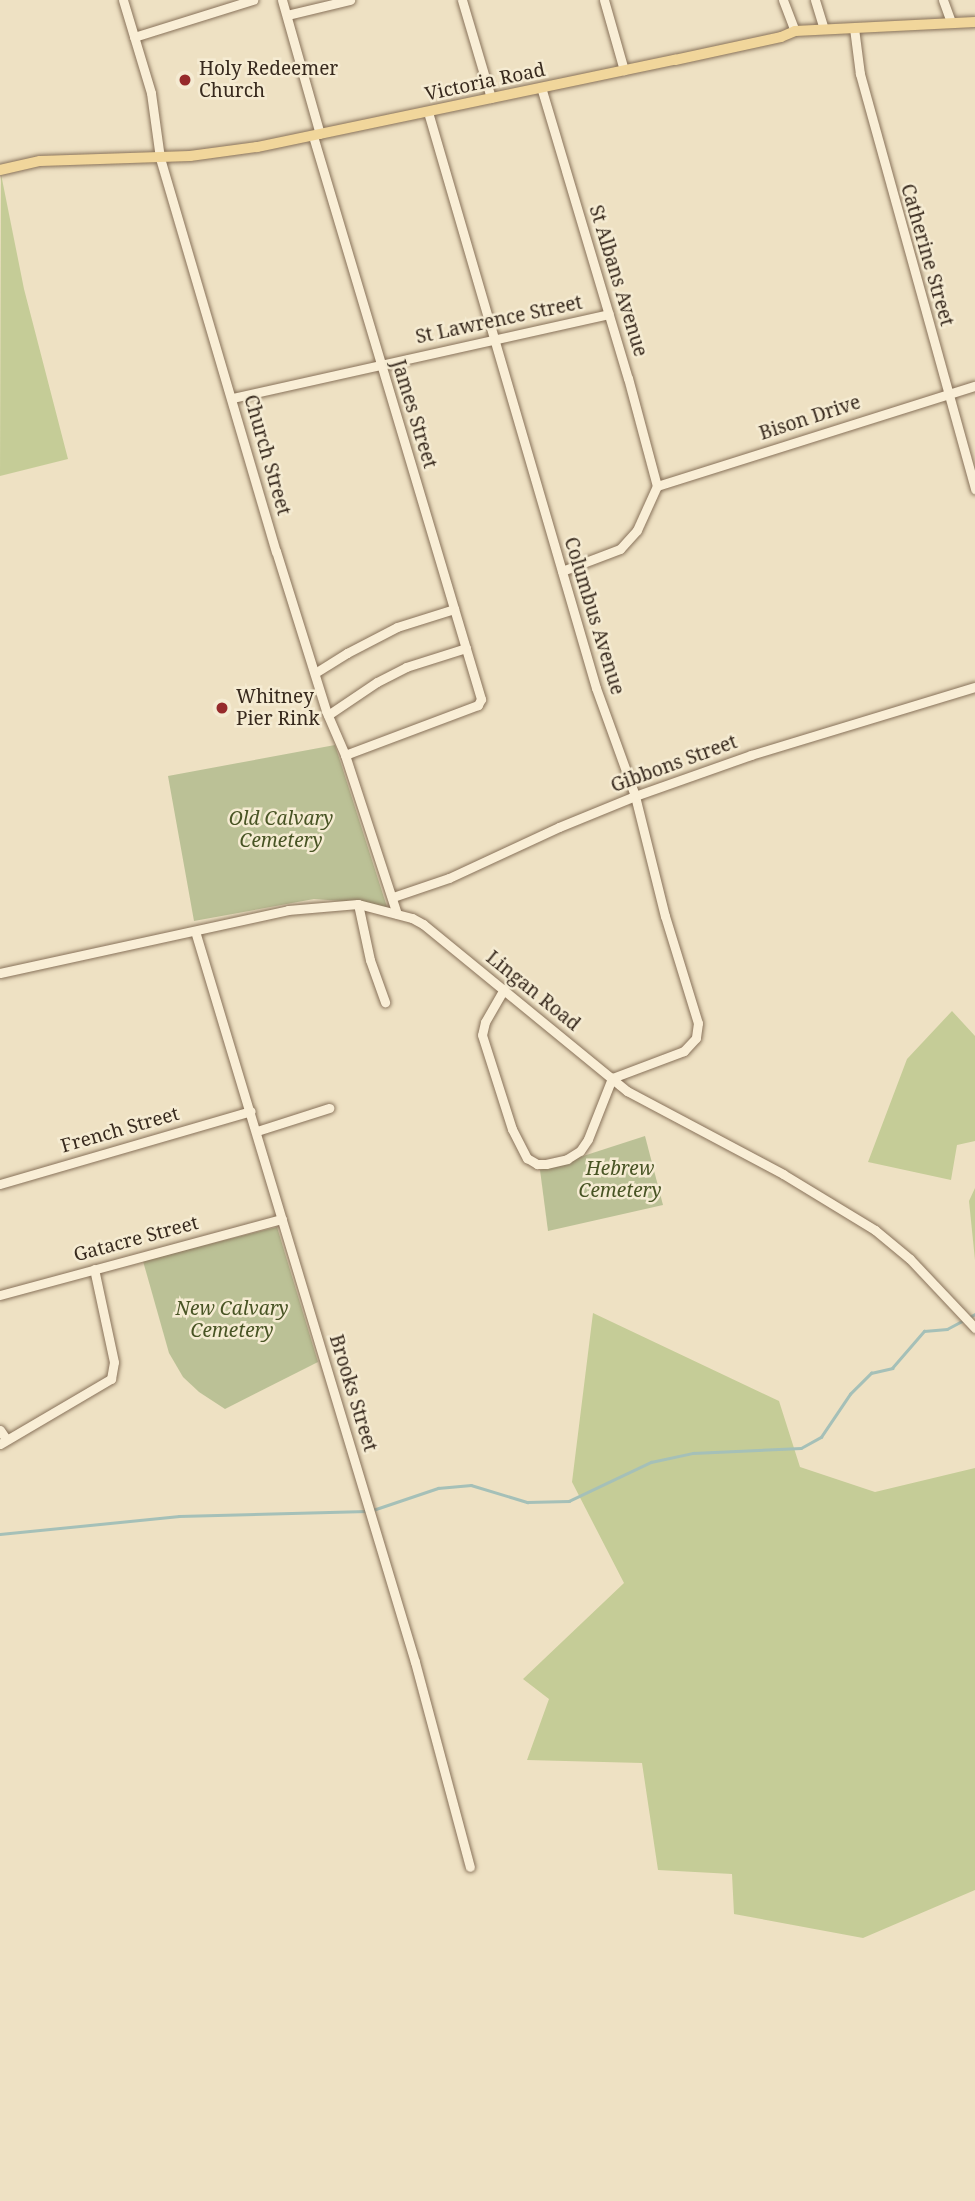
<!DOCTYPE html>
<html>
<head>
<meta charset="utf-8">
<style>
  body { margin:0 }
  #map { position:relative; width:975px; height:2201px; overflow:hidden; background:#eee1c3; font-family:"Noto Serif",serif }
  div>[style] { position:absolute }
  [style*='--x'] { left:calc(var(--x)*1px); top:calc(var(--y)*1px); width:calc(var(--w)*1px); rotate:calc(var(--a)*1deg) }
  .green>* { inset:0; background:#c5cc97 }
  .cemetery>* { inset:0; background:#bbc196 }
  .stream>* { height:2.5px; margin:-1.25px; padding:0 1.25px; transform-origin:1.25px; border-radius:1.25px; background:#a5c0b8 }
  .roads { filter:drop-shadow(0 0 2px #88725a) drop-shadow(0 0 2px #88725a) }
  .minor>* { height:9px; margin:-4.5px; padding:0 4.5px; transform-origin:4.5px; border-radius:4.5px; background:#f9eed6 }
  .major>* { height:10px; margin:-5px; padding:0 5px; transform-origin:5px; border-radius:5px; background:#f1d69b }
  .dots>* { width:19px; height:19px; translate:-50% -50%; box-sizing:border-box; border:4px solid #f5ebd2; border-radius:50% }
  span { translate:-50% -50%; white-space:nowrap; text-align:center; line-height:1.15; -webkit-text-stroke:5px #f5ebd2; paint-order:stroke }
  .poi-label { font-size:19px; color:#382a1e }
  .left { translate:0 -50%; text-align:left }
  .street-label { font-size:19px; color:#382a1e }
  .park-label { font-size:19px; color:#485424; font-style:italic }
</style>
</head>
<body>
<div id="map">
  <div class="green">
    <div style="clip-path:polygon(1px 174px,24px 289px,68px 459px,0 476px)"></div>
    <div style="clip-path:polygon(952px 1011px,975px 1036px,975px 1141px,957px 1145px,951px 1180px,868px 1162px,907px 1059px)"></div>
    <div style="clip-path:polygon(975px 1188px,975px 1260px,969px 1201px)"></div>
    <div style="clip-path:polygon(593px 1313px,779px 1401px,800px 1467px,875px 1492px,975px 1468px,975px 1890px,863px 1938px,734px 1914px,732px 1874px,658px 1870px,642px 1763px,527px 1760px,549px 1699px,523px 1679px,624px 1583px,572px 1482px)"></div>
  </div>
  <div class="cemetery">
    <div style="clip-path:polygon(335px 745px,388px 910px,356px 902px,314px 899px,194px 921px,168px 776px)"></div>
    <div style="clip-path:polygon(645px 1136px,663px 1205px,548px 1231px,540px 1170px)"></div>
    <div style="clip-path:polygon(277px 1227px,318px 1362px,225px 1409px,199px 1392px,183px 1377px,169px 1353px,143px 1261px)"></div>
  </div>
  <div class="stream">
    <div style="--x:373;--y:1510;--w:69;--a:-18.7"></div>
    <div style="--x:438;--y:1488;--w:33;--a:-5"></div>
    <div style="--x:471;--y:1485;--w:59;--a:16.9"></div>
    <div style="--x:527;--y:1502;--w:42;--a:-1.4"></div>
    <div style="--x:569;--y:1501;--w:91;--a:-25.4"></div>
    <div style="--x:651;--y:1462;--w:43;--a:-12.1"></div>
    <div style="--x:693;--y:1453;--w:108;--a:-2.7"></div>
    <div style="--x:801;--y:1448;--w:23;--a:-29"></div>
    <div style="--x:821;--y:1437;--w:52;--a:-56"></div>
    <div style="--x:850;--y:1394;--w:30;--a:-45"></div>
    <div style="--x:871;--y:1373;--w:22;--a:-13"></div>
    <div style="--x:892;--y:1368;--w:49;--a:-49.1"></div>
    <div style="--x:924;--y:1331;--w:23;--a:-5"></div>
    <div style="--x:947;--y:1329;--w:32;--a:-28"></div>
    <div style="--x:0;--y:1534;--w:180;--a:-5.7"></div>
    <div style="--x:179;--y:1516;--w:188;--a:-1.5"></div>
  </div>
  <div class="roads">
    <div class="minor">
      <div style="--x:123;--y:0;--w:97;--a:73.2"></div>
      <div style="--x:151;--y:93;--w:66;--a:82.1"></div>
      <div style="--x:160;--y:158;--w:410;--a:73.6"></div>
      <div style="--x:276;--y:551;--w:168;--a:72.6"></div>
      <div style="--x:326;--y:711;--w:48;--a:66.6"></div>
      <div style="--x:345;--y:755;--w:167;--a:71.9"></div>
      <div style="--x:282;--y:0;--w:139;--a:74.2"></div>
      <div style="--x:462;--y:0;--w:102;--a:73.5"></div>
      <div style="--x:604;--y:0;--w:73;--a:74.1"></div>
      <div style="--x:783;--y:0;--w:33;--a:69"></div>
      <div style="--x:815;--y:0;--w:28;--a:73"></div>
      <div style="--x:943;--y:0;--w:23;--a:70"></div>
      <div style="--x:287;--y:15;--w:65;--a:-13.4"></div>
      <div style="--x:854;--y:28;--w:46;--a:82.6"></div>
      <div style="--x:860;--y:74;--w:431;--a:74.5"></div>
      <div style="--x:134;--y:37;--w:125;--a:-17.3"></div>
      <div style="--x:541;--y:87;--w:304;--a:73.4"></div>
      <div style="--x:628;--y:378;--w:112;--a:75"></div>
      <div style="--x:428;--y:112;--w:600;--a:73.74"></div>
      <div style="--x:596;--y:688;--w:115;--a:70.1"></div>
      <div style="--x:635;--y:796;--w:124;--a:76"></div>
      <div style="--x:665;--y:916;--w:112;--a:72.9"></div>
      <div style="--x:698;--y:1023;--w:15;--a:98"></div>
      <div style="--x:696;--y:1038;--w:18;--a:133"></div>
      <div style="--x:684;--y:1051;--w:77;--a:159.4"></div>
      <div style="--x:313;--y:136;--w:588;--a:73.38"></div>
      <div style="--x:481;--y:699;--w:7;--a:117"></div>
      <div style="--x:478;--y:705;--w:142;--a:159.4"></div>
      <div style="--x:233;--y:398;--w:385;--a:-12.6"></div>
      <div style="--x:657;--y:486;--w:333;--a:-17.5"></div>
      <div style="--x:562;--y:571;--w:62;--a:-20.8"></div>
      <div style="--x:620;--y:549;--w:25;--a:-48"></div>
      <div style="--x:637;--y:530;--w:48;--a:-65.6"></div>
      <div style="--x:315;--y:673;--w:38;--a:-32"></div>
      <div style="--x:347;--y:653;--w:56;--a:-27.5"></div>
      <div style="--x:397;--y:627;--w:60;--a:-17.5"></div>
      <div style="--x:328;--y:715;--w:59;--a:-34"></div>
      <div style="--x:377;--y:682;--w:33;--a:-27"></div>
      <div style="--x:406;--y:667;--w:63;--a:-17.6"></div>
      <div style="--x:393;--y:897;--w:59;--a:-18.7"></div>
      <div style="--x:449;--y:878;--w:121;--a:-24.9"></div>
      <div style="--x:559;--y:827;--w:82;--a:-22.2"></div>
      <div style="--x:635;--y:796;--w:123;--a:-19.5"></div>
      <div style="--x:751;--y:755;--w:234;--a:-16.9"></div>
      <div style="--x:358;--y:904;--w:57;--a:77.9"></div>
      <div style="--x:370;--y:960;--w:45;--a:70.3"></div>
      <div style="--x:195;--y:931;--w:763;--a:73.25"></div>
      <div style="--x:415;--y:1662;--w:212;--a:75"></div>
      <div style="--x:0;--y:973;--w:295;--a:-12.3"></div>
      <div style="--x:288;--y:910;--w:70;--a:-4.9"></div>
      <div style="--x:358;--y:904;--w:56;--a:14.5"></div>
      <div style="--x:412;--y:918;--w:13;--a:29"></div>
      <div style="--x:423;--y:924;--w:264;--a:39.3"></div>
      <div style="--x:627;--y:1091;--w:177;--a:28"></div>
      <div style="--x:783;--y:1174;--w:108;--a:31.3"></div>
      <div style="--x:875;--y:1230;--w:45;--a:39.6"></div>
      <div style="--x:910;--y:1259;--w:95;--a:46.7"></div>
      <div style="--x:504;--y:989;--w:38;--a:120"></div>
      <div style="--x:485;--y:1022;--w:13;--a:103"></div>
      <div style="--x:482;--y:1035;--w:99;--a:72.3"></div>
      <div style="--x:512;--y:1129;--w:33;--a:63"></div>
      <div style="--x:527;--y:1158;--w:12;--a:31"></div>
      <div style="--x:537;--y:1164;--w:9;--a:0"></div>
      <div style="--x:546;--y:1164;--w:22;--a:-13"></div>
      <div style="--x:567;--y:1159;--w:15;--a:-32"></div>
      <div style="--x:580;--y:1151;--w:14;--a:-56"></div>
      <div style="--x:588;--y:1139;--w:66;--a:-68.5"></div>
      <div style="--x:257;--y:1131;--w:76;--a:-17.7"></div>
      <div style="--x:0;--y:1184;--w:261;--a:-16.2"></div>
      <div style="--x:0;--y:1295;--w:292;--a:-15.1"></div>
      <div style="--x:0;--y:1430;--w:11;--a:56"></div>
      <div style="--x:0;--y:1444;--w:129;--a:-30.4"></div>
      <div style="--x:111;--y:1379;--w:17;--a:-80"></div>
      <div style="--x:114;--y:1362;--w:95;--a:-102.1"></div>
    </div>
    <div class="major">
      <div style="--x:0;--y:170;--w:41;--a:-12.7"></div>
      <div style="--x:40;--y:161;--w:150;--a:-1.9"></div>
      <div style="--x:190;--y:156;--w:68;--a:-7.7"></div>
      <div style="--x:257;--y:147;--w:427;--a:-11.8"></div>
      <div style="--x:675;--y:60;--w:108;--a:-12.2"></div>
      <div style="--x:781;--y:37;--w:15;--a:-23"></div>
      <div style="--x:795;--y:31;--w:180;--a:-2.9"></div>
    </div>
  </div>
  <div class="dots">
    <div style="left:185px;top:80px;background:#962a2b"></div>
    <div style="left:222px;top:708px;background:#962a2b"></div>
  </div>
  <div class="poi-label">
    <span class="left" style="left:199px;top:80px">Holy Redeemer<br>Church</span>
    <span class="left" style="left:236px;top:708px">Whitney<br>Pier Rink</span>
  </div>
  <div class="street-label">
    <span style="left:485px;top:82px;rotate:-12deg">Victoria Road</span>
    <span style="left:927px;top:255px;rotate:74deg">Catherine Street</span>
    <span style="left:618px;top:281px;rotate:73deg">St Albans Avenue</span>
    <span style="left:499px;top:320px;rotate:-12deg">St Lawrence Street</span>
    <span style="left:414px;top:414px;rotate:73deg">James Street</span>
    <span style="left:810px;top:418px;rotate:-18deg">Bison Drive</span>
    <span style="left:267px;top:455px;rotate:74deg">Church Street</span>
    <span style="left:594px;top:616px;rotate:73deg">Columbus Avenue</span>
    <span style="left:674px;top:764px;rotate:-20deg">Gibbons Street</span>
    <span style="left:533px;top:991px;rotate:39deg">Lingan Road</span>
    <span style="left:120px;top:1130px;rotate:-16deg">French Street</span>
    <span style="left:136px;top:1239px;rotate:-15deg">Gatacre Street</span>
    <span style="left:353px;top:1393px;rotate:73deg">Brooks Street</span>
  </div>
  <div class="park-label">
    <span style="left:281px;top:830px">Old Calvary<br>Cemetery</span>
    <span style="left:620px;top:1180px">Hebrew<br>Cemetery</span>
    <span style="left:232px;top:1320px">New Calvary<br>Cemetery</span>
  </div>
</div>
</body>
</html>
